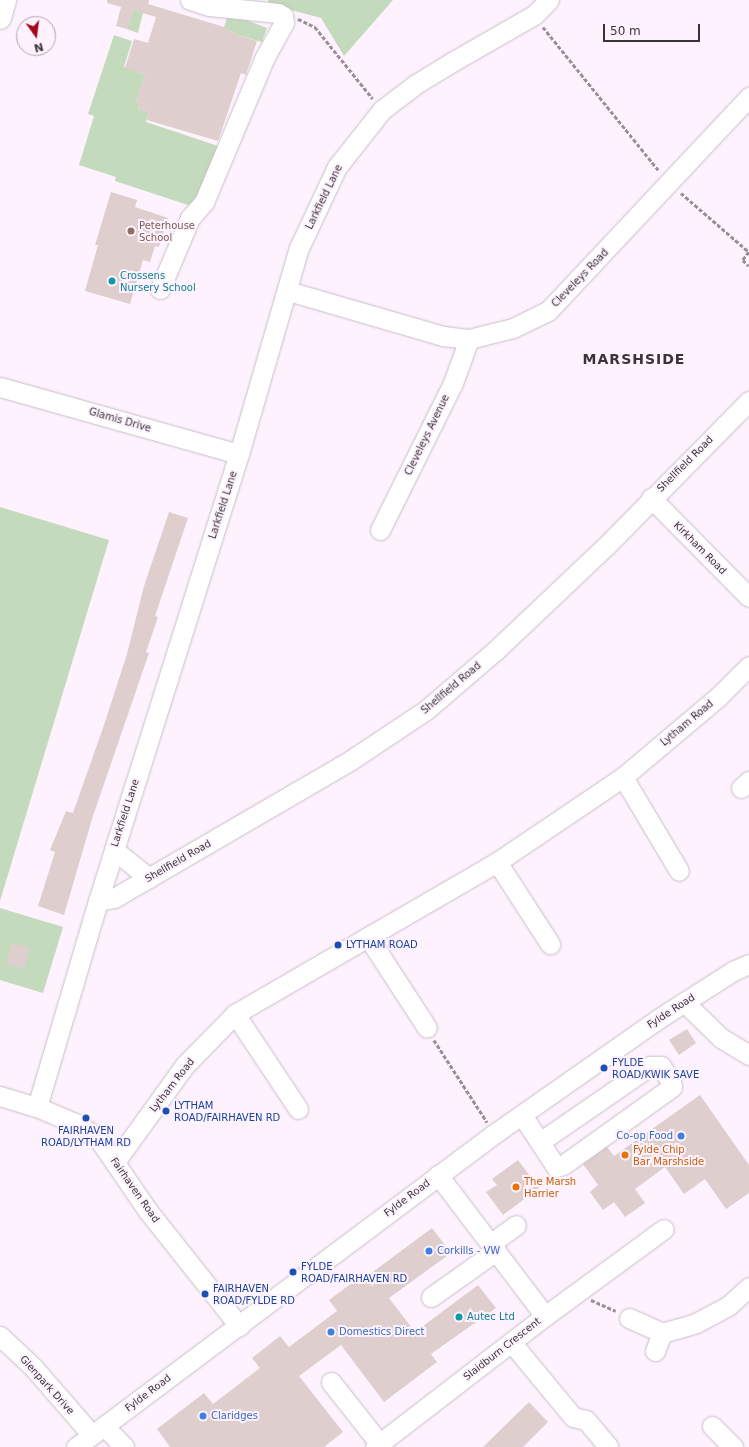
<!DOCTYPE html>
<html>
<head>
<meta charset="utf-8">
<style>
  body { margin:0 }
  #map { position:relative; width:749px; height:1447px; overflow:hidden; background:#fdf2fd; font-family:"DejaVu Sans",sans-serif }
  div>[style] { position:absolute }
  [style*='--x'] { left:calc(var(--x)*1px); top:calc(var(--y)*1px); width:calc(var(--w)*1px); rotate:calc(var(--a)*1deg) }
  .green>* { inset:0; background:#c4dabc }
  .building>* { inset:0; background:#dececd }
  .path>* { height:2.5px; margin-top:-1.25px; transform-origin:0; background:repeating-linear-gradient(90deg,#979097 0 4px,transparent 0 6px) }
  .roads { filter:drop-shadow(0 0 1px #c8bec8) drop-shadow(0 0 1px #c8bec8) }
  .minor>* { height:19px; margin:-9.5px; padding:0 9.5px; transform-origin:9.5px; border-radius:9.5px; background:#fff }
  .highway>* { height:22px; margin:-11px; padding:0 11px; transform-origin:11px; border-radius:11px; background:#fff }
  .dots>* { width:11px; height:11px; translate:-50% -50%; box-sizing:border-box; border:2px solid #fdf2fd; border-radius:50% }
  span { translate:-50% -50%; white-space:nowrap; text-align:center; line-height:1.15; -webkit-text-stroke:4px #fdf2fd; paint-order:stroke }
  .street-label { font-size:10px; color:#383438 }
  .education-label { font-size:10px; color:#785e54 }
  .left { translate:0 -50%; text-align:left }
  .culture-label { font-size:10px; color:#0d838f }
  .transit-label { font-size:10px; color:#164399 }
  .shop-label { font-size:10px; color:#366cbe }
  .right { translate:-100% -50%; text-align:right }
  .food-label { font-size:10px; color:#c56008 }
  .district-label { font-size:14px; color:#3b333a; font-weight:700; letter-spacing:1px }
  .north { position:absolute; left:16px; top:16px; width:40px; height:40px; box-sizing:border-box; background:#fdf2fd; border:1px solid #aea6ae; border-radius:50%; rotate:166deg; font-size:11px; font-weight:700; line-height:16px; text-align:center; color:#383438 }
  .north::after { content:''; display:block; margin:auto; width:14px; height:18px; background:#a30718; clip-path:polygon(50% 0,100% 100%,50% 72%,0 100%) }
  .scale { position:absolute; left:603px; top:24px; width:97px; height:18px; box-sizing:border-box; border:2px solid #383438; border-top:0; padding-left:5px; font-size:12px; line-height:14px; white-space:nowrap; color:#383438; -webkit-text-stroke:3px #fdf2fd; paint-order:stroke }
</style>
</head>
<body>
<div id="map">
  <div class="green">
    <div style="clip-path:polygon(268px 0,393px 0,344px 56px,321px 18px,269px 4px)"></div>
    <div style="clip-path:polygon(133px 10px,143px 13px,138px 33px,127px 29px)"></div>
    <div style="clip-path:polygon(227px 18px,244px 19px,267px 28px,262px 42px,238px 35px,224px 27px)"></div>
    <div style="clip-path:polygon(114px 35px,132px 41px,124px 67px,145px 75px,136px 101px,140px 102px,138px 109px,149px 112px,146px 122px,218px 146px,197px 208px,115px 181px,116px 177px,79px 165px,94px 116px,88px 114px)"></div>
    <div style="clip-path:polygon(0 507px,109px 540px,0 901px)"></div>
    <div style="clip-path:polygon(0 908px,63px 927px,43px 993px,0 980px)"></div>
  </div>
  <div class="building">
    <div style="clip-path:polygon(107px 0,149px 0,148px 4px,224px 27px,238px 35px,257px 41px,246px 75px,241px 73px,218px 141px,147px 120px,149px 112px,138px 109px,140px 102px,136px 101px,145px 75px,125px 68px,134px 39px,148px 43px,156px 17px,133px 10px,127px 29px,116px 26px,121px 7px,107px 3px)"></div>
    <div style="clip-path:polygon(111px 192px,137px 200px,135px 207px,168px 218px,159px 247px,155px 246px,150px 262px,143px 260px,130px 304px,85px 291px,98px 245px,95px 245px)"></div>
    <div style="clip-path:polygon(169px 512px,188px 518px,155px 616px,158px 617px,146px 652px,149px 653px,92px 819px,64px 915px,38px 906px,55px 852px,50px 850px,66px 811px,73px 813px,104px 725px,127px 654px,144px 586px)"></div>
    <div style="clip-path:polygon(12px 943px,30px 948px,24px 969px,6px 964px)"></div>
    <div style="clip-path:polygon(687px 1029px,696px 1043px,679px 1055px,669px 1040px)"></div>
    <div style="clip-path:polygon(700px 1095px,749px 1165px,749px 1193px,726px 1209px,705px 1179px,684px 1194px,665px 1167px,635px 1189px,645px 1203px,625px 1217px,614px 1202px,603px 1210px,590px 1192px,598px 1185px,583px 1164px,607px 1147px,614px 1156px)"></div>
    <div style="clip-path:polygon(518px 1160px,539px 1188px,503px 1215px,486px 1192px,497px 1185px,492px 1179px)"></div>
    <div style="clip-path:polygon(432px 1228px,451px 1253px,389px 1298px,415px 1332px,478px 1285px,496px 1308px,431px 1354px,437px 1362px,384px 1402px,341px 1345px,299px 1376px,343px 1432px,324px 1447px,170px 1447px,157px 1429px,204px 1393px,213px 1404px,260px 1368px,252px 1358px,280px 1336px,289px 1347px,337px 1311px,329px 1300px,360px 1277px,362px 1280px)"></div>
    <div style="clip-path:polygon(529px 1402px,548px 1422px,523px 1447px,483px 1447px)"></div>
  </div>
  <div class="path">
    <div style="--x:298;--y:19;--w:19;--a:25"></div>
    <div style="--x:315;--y:27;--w:92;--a:51.1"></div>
    <div style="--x:543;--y:27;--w:185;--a:51.1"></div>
    <div style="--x:681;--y:193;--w:90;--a:40.9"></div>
    <div style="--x:749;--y:252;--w:10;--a:127"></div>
    <div style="--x:743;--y:260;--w:8;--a:45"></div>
    <div style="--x:434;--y:1040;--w:98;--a:57.1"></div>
    <div style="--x:591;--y:1300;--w:27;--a:24"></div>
  </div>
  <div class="roads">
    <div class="minor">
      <div style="--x:160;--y:289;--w:77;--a:-67.1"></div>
      <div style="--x:190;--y:218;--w:21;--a:-49"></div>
      <div style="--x:204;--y:202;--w:157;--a:-67.2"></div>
      <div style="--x:265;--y:57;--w:39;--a:-61"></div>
      <div style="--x:284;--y:23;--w:7;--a:-98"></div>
      <div style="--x:283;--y:16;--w:6;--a:-149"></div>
      <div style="--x:278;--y:13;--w:69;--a:-174.2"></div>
      <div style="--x:209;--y:6;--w:20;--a:-162"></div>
      <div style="--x:288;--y:291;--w:161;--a:16.2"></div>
      <div style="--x:443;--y:336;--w:26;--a:7"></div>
      <div style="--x:469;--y:339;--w:45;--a:-14"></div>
      <div style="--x:513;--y:328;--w:39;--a:-26"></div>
      <div style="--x:548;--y:311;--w:294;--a:-46.8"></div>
      <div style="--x:0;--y:387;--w:248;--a:15.7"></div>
      <div style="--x:651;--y:498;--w:139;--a:45.3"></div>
      <div style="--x:380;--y:530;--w:164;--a:-63.6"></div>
      <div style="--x:453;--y:383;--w:47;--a:-70"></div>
      <div style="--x:623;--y:777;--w:109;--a:59.2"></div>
      <div style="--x:741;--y:788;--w:11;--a:-41"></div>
      <div style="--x:114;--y:850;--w:45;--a:38.7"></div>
      <div style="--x:497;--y:862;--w:98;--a:57.1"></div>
      <div style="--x:98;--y:901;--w:16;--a:-11"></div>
      <div style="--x:114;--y:898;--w:274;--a:-30.2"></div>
      <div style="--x:351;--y:760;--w:90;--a:-33.7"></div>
      <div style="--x:426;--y:710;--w:92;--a:-40.6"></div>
      <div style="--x:496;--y:650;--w:151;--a:-43.4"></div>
      <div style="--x:606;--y:546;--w:204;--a:-45.4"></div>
      <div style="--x:368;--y:937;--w:108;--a:57"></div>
      <div style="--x:684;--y:1002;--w:52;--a:44.2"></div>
      <div style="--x:721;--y:1038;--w:33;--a:31"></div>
      <div style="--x:235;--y:1014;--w:114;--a:56.4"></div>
      <div style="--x:0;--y:1096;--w:39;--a:17"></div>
      <div style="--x:37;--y:1107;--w:43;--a:23"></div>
      <div style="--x:77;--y:1124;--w:25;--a:34"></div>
      <div style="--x:98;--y:1138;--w:88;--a:55.6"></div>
      <div style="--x:148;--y:1211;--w:147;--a:51.6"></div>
      <div style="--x:37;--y:1107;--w:215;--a:-73.5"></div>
      <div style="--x:98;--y:901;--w:469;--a:-72.5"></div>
      <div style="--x:239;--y:454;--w:215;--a:-73.8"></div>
      <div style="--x:299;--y:248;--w:89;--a:-64.9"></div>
      <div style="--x:337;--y:167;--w:73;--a:-51.7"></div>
      <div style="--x:382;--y:110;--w:43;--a:-37.4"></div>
      <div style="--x:416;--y:84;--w:42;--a:-31.4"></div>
      <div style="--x:452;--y:62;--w:95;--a:-29.8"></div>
      <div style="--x:534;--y:15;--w:21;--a:-45"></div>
      <div style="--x:522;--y:1115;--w:62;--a:56.8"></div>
      <div style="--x:556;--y:1167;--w:7;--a:-16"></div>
      <div style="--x:563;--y:1165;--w:134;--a:-35.6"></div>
      <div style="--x:672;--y:1087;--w:5;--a:-101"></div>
      <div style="--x:671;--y:1082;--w:19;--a:-122"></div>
      <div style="--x:661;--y:1066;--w:11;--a:180"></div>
      <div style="--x:650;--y:1066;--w:129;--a:145.4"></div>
      <div style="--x:544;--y:1139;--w:7;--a:-172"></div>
      <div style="--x:115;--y:1162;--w:120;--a:-54.2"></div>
      <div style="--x:185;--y:1065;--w:71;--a:-45.6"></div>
      <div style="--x:235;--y:1014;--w:303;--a:-30.1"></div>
      <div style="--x:497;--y:862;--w:152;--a:-34"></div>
      <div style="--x:623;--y:777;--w:124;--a:-40.1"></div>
      <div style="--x:718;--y:697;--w:44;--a:-45"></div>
      <div style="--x:490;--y:1244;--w:32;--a:-36"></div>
      <div style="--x:431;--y:1297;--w:80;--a:-35.3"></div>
      <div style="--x:545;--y:1316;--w:147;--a:-36.2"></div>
      <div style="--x:629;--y:1318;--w:36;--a:24"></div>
      <div style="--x:662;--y:1333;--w:35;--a:-16"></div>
      <div style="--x:696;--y:1323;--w:36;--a:-28"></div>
      <div style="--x:728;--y:1306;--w:28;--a:-42"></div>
      <div style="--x:0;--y:1336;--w:45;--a:43.2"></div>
      <div style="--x:33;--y:1367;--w:90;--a:49.1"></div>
      <div style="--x:511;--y:1342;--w:97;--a:50.4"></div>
      <div style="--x:573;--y:1417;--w:13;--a:13"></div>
      <div style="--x:586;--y:1420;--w:35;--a:50"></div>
      <div style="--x:655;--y:1351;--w:19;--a:-69"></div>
      <div style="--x:331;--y:1382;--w:79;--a:51.7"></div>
      <div style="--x:104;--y:1426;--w:29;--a:46"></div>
      <div style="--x:712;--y:1426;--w:30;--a:45"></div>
      <div style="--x:76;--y:1447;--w:522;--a:-36.83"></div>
      <div style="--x:494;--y:1134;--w:200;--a:-35"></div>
      <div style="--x:658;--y:1019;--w:89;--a:-32.6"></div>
      <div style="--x:733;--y:971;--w:17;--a:-24"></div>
      <div style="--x:375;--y:1447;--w:215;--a:-37.6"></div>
      <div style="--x:545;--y:1316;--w:177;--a:-127.2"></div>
    </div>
    <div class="highway">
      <div style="--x:0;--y:18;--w:19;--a:-74"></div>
    </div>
  </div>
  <div class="dots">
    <div style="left:131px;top:231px;background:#8d6e63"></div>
    <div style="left:112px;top:281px;background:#0f9aa8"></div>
    <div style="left:338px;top:945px;background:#1a4fb4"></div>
    <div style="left:604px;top:1068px;background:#1a4fb4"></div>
    <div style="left:166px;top:1111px;background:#1a4fb4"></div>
    <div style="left:86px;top:1118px;background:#1a4fb4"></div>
    <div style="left:681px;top:1136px;background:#3f7fe0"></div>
    <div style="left:625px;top:1155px;background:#e8710a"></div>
    <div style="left:516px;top:1187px;background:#e8710a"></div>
    <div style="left:429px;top:1251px;background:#3f7fe0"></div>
    <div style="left:293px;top:1272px;background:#1a4fb4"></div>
    <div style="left:205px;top:1294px;background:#1a4fb4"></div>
    <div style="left:459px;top:1317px;background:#0f9aa8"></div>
    <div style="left:331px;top:1332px;background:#3f7fe0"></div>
    <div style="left:203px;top:1416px;background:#3f7fe0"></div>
  </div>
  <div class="street-label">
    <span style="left:324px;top:197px;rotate:-64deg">Larkfield Lane</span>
    <span style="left:580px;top:278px;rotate:-46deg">Cleveleys Road</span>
    <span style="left:120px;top:420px;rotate:16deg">Glamis Drive</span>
    <span style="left:427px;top:435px;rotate:-64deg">Cleveleys Avenue</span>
    <span style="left:685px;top:464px;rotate:-45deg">Shellfield Road</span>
    <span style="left:223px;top:505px;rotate:-72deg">Larkfield Lane</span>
    <span style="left:700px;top:548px;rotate:45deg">Kirkham Road</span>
    <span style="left:451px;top:688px;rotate:-40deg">Shellfield Road</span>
    <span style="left:687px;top:723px;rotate:-40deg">Lytham Road</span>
    <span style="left:125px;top:813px;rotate:-72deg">Larkfield Lane</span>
    <span style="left:178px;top:861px;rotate:-30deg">Shellfield Road</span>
    <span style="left:671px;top:1011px;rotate:-33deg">Fylde Road</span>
    <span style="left:172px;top:1085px;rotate:-52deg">Lytham Road</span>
    <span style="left:135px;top:1190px;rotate:55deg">Fairhaven Road</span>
    <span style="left:407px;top:1198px;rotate:-37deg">Fylde Road</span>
    <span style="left:502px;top:1349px;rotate:-38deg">Slaidburn Crescent</span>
    <span style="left:47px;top:1385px;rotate:48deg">Glenpark Drive</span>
    <span style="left:148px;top:1393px;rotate:-37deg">Fylde Road</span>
  </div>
  <div class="education-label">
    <span class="left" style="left:139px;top:231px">Peterhouse<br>School</span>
  </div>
  <div class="culture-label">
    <span class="left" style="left:120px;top:281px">Crossens<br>Nursery School</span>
    <span class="left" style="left:467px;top:1317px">Autec Ltd</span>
  </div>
  <div class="transit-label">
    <span class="left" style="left:346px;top:945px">LYTHAM ROAD</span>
    <span class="left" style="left:612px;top:1068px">FYLDE<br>ROAD/KWIK SAVE</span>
    <span class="left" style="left:174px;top:1111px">LYTHAM<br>ROAD/FAIRHAVEN RD</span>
    <span style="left:86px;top:1136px">FAIRHAVEN<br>ROAD/LYTHAM RD</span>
    <span class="left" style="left:301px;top:1272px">FYLDE<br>ROAD/FAIRHAVEN RD</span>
    <span class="left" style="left:213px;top:1294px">FAIRHAVEN<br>ROAD/FYLDE RD</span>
  </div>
  <div class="shop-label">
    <span class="right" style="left:673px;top:1136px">Co-op Food</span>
    <span class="left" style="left:437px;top:1251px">Corkills - VW</span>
    <span class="left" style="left:339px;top:1332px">Domestics Direct</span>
    <span class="left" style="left:211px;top:1416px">Claridges</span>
  </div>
  <div class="food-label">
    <span class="left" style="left:633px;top:1155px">Fylde Chip<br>Bar Marshside</span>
    <span class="left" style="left:524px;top:1187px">The Marsh<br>Harrier</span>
  </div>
  <div class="district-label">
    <span style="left:634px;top:359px">MARSHSIDE</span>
  </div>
  <div class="north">N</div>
  <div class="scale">50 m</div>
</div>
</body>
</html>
